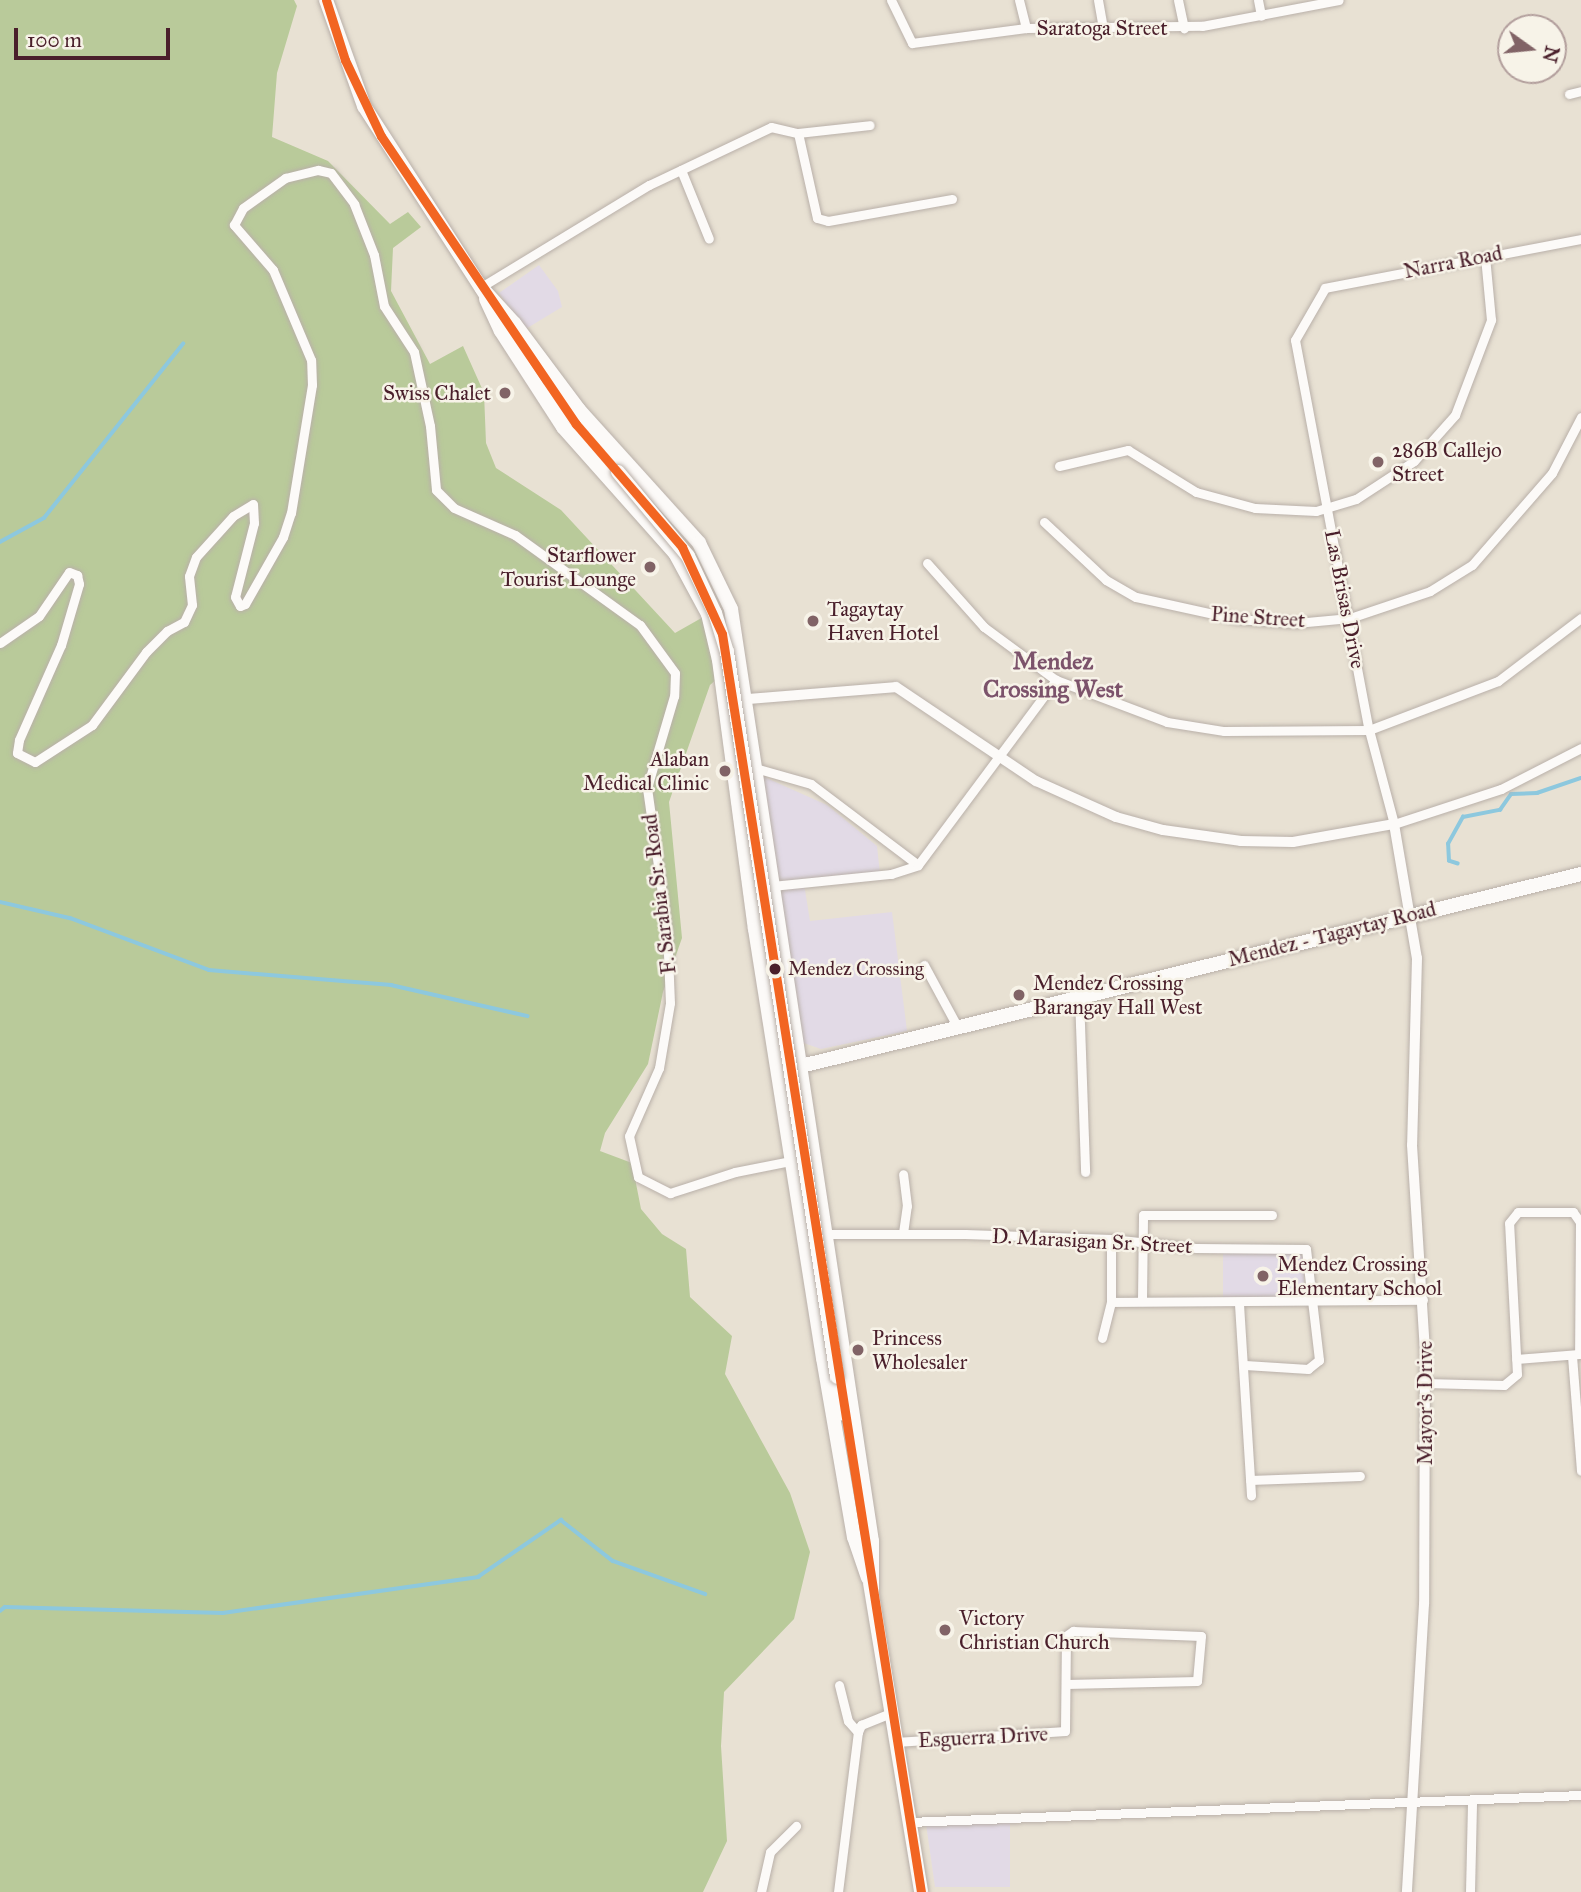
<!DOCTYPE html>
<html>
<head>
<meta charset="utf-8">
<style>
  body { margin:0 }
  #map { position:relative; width:1581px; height:1892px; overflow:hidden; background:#e8e1d3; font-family:"IM FELL Great Primer",serif }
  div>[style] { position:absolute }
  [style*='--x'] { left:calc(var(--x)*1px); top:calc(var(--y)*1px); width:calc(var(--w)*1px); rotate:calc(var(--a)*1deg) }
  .built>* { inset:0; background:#e2dae6 }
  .forest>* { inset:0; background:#b9ca9a }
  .stream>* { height:3.5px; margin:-1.75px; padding:0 1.75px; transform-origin:1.75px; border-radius:1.75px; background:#8dc8de }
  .roads { filter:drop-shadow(0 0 2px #b9b0a9) drop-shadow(0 0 2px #b9b0a9) }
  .minor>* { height:9px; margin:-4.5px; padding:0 4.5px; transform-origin:4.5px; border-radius:4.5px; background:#fcfaf8 }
  .tertiary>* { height:10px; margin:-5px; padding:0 5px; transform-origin:5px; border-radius:5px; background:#fcfaf8 }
  .primary>* { height:14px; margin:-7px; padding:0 7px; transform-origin:7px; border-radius:7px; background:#fcfaf8 }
  .bridges { filter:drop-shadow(0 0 2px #b9b0a9) drop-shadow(0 0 2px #b9b0a9) }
  .primary-bridge>* { height:14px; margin:-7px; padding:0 7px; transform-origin:7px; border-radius:7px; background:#fcfaf8 }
  .bus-1>* { height:9px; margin:-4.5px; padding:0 4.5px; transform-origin:4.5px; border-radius:4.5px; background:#f26522 }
  .dots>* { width:19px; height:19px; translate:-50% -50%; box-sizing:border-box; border:4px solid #f7f3e8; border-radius:50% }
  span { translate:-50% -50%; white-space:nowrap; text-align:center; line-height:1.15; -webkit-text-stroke:5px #f7f3e8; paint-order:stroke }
  .bus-label { font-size:19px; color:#4a1f2b }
  .left { translate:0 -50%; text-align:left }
  .street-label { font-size:21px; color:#4a1f2b }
  .poi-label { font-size:21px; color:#4a1f2b }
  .right { translate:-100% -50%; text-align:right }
  .quarter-label { font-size:24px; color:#7c536b; font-weight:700 }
  .north { position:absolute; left:1497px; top:14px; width:70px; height:70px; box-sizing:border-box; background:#f7f3e8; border:2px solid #b29e9c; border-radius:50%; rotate:105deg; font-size:19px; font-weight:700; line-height:28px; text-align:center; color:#4a1f2b }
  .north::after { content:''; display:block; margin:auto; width:24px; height:32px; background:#816366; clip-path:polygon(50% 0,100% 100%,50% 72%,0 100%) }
  .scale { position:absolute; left:14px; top:28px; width:156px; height:32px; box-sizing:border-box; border:4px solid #4a1f2b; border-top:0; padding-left:9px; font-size:21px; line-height:24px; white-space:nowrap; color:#4a1f2b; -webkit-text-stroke:5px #f7f3e8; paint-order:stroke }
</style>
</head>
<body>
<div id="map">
  <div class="built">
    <div style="clip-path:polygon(539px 265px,558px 291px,562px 307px,524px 330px,499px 293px)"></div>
    <div style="clip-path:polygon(760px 775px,827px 805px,877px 846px,880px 874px,804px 884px,810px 921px,892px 912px,907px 1031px,821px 1049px,798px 1041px)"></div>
    <div style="clip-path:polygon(1223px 1249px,1303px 1251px,1305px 1300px,1223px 1301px)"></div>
    <div style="clip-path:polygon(1010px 1823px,1010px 1887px,935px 1887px,926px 1824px)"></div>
  </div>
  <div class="forest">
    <div style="clip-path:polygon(0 0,294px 0,297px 6px,277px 73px,272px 137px,328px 161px,390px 224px,408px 212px,421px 227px,393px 248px,391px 291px,430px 364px,463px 346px,484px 393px,486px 443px,496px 468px,561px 510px,675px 633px,705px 616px,718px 678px,710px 685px,669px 802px,682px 938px,663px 992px,648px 1064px,605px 1133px,600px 1151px,632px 1163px,641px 1209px,662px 1234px,686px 1249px,690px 1297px,732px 1336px,725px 1374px,790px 1493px,810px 1552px,794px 1619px,724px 1692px,721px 1746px,727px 1841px,703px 1892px,0 1892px)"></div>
  </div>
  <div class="stream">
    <div style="--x:0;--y:542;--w:50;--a:-28.6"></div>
    <div style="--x:44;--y:518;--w:223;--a:-51.4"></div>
    <div style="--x:1458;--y:864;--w:9;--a:-162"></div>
    <div style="--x:1449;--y:861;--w:17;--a:-93"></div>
    <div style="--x:1448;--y:844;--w:31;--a:-61"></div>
    <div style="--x:1463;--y:817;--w:38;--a:-11"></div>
    <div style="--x:1500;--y:810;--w:19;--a:-55"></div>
    <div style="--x:1511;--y:794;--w:26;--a:-2"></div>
    <div style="--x:1537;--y:793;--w:46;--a:-18.8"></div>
    <div style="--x:0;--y:902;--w:72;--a:12.9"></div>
    <div style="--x:70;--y:918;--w:148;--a:20.5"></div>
    <div style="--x:209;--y:970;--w:183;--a:4.7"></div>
    <div style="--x:391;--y:985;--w:140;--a:12.8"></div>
    <div style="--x:0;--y:1611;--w:6;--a:-39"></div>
    <div style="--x:5;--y:1607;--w:218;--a:1.6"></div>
    <div style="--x:223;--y:1613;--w:258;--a:-8"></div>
    <div style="--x:478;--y:1577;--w:101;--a:-34.5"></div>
    <div style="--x:561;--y:1520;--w:66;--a:38.3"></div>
    <div style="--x:613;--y:1561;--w:98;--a:19.7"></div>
  </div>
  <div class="roads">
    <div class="minor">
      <div style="--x:891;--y:0;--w:48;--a:64"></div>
      <div style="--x:912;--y:43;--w:115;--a:-7.5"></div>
      <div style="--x:1026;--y:28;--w:176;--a:-0.7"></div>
      <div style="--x:1202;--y:26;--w:139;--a:-10.7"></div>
      <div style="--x:1019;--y:0;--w:29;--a:76"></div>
      <div style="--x:1098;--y:0;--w:27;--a:80"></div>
      <div style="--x:1178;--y:0;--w:29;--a:78"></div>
      <div style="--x:1258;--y:0;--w:16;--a:79"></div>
      <div style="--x:1569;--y:94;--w:12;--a:-14"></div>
      <div style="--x:798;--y:133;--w:72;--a:-6.3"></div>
      <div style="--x:681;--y:170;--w:74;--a:67.9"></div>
      <div style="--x:1581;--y:239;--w:261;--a:169.2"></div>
      <div style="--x:1325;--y:288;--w:60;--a:120"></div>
      <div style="--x:1295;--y:340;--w:397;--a:79.3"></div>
      <div style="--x:1369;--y:730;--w:97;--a:75.1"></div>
      <div style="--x:1394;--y:824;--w:113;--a:-18.1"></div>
      <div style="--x:1501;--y:789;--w:90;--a:-27.1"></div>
      <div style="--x:481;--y:287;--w:197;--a:-31.3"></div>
      <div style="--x:649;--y:185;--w:135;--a:-25.4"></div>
      <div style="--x:771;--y:127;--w:28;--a:13"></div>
      <div style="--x:798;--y:133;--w:87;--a:77.4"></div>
      <div style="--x:817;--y:218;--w:11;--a:15"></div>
      <div style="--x:828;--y:221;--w:126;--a:-10.1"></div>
      <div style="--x:1059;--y:466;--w:71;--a:-13.1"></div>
      <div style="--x:1128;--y:450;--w:80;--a:31.7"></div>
      <div style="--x:1196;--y:492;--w:61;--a:15.2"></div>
      <div style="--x:1255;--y:508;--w:61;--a:2.8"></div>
      <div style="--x:1316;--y:511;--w:42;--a:-16.7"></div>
      <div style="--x:1356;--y:499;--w:69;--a:-33.2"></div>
      <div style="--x:1414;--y:461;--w:62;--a:-48.3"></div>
      <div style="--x:1455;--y:415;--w:102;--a:-69.2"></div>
      <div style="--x:1491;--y:320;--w:64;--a:-95.4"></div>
      <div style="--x:1044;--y:522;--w:85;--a:43.1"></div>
      <div style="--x:1106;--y:580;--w:34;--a:30"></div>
      <div style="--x:1136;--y:597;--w:102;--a:12.4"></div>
      <div style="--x:1236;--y:619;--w:60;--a:3.8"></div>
      <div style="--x:1296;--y:623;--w:54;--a:-5.3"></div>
      <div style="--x:1350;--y:618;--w:84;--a:-18.6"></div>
      <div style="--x:1430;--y:591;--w:49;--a:-31.8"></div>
      <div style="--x:1472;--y:565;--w:122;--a:-49"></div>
      <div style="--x:1552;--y:473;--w:63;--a:-62.6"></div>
      <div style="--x:927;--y:563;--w:86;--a:48.3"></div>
      <div style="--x:984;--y:627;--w:89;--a:36.4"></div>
      <div style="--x:1056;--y:680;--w:119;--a:20.7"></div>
      <div style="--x:1167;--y:722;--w:58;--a:9"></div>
      <div style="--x:1224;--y:731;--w:145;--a:-0.4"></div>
      <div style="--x:1369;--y:730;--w:138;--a:-20.8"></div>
      <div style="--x:1498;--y:681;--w:104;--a:-37.2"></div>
      <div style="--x:0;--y:643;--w:47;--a:-34.7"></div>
      <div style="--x:39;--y:616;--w:53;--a:-55.7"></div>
      <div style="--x:69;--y:572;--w:9;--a:21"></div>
      <div style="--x:77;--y:575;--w:9;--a:77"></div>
      <div style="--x:79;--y:584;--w:64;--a:106.4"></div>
      <div style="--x:61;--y:645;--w:104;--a:113.9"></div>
      <div style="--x:19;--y:740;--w:13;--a:99"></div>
      <div style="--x:17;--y:753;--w:20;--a:27"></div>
      <div style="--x:35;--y:762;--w:68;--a:-33"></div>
      <div style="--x:92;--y:725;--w:91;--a:-53.5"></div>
      <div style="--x:146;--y:652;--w:30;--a:-45"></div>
      <div style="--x:167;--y:631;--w:19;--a:-28"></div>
      <div style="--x:184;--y:622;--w:19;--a:-65"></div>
      <div style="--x:192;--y:605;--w:29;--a:-96"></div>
      <div style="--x:189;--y:576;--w:20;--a:-70"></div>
      <div style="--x:196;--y:557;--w:55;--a:-47.9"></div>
      <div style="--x:233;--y:516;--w:23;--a:-31"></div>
      <div style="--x:253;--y:504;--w:19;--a:87"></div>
      <div style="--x:254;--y:523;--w:76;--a:104.4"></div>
      <div style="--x:235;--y:597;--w:10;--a:61"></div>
      <div style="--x:240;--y:606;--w:5;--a:-22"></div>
      <div style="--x:245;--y:604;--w:77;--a:-60.4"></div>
      <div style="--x:283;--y:537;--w:25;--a:-72"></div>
      <div style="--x:291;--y:513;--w:130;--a:-80.7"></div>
      <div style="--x:312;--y:385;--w:25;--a:-92"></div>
      <div style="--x:311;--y:360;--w:98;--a:-112.9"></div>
      <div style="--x:273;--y:270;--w:60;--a:-130.9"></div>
      <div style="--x:234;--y:225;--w:19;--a:-62"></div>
      <div style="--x:243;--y:208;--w:52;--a:-35.5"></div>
      <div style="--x:285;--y:178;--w:34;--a:-14"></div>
      <div style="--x:318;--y:170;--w:13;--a:13"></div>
      <div style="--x:331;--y:173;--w:39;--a:53"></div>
      <div style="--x:354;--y:204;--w:55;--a:68.6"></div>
      <div style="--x:374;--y:255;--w:52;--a:78.9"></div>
      <div style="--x:384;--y:306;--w:55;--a:56.9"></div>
      <div style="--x:414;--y:352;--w:76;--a:77.8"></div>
      <div style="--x:430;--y:426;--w:64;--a:84.6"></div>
      <div style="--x:436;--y:490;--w:25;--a:45"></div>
      <div style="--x:454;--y:508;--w:67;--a:23.9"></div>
      <div style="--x:515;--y:535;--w:154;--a:35.8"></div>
      <div style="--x:640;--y:625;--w:59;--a:53.9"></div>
      <div style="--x:675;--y:673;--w:23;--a:92"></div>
      <div style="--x:674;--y:696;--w:96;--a:106.4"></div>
      <div style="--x:647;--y:788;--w:142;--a:81.9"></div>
      <div style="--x:667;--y:929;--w:74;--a:87.7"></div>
      <div style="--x:670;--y:1003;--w:66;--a:99.6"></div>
      <div style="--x:659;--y:1068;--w:74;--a:113.8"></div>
      <div style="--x:629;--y:1136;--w:42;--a:77.6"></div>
      <div style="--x:638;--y:1177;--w:36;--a:27"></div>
      <div style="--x:670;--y:1193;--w:68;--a:-17.9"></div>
      <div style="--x:735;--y:1172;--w:61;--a:-11.3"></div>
      <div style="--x:755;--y:768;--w:58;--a:15.9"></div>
      <div style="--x:811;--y:784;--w:134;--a:37.1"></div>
      <div style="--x:772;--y:886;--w:120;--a:-5.8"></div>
      <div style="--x:891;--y:874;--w:28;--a:-18"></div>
      <div style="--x:918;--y:865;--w:231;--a:-53.3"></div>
      <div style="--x:924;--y:965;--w:69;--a:61.6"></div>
      <div style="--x:1079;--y:996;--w:176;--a:88"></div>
      <div style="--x:903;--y:1233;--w:27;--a:-82"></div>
      <div style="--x:907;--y:1206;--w:32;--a:-97"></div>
      <div style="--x:825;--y:1234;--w:140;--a:0"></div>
      <div style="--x:965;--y:1234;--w:146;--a:2"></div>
      <div style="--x:1111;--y:1239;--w:85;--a:6"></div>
      <div style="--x:1196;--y:1248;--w:110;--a:0.5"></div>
      <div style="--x:1306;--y:1249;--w:112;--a:83.3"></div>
      <div style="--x:1319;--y:1360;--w:14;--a:141"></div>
      <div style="--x:1308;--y:1369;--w:63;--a:-176.4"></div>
      <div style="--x:1142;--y:1300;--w:85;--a:-89.3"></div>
      <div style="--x:1143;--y:1215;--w:129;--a:0"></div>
      <div style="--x:1111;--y:1302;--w:63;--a:-90"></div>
      <div style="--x:1239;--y:1304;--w:192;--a:86.4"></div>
      <div style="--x:1102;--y:1338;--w:37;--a:-76"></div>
      <div style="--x:1111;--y:1302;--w:312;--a:-0.4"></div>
      <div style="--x:1572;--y:1356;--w:115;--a:85.5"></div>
      <div style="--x:1425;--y:1383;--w:79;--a:1.5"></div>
      <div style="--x:1504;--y:1385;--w:17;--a:-40"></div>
      <div style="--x:1517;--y:1374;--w:151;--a:-93"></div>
      <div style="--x:1509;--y:1223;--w:14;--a:-51"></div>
      <div style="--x:1518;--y:1212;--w:55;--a:0"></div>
      <div style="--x:1573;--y:1212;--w:12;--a:55"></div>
      <div style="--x:1580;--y:1222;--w:132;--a:90.4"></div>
      <div style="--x:1579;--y:1354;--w:63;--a:175.5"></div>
      <div style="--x:1250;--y:1480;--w:110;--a:-2.1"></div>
      <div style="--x:839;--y:1685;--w:37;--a:76"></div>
      <div style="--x:848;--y:1721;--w:15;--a:48"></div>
      <div style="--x:896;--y:1742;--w:169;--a:-3.7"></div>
      <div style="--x:1065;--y:1731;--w:95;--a:-89.4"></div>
      <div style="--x:1066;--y:1636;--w:9;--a:-36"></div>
      <div style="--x:1073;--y:1631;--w:128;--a:2.2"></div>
      <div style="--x:1201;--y:1636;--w:45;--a:95.1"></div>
      <div style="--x:1197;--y:1681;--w:131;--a:178.7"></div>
      <div style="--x:909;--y:1822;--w:673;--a:-2.3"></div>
      <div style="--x:761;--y:1892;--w:41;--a:-77.3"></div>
      <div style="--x:770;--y:1852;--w:37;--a:-45"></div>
      <div style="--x:838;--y:1892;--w:161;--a:-82.9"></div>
      <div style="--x:858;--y:1732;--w:8;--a:-67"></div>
      <div style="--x:861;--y:1725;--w:32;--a:-22"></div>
      <div style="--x:1470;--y:1892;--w:91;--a:-88.7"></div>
    </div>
    <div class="tertiary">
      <div style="--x:747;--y:699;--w:149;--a:-4.6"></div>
      <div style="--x:896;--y:687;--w:169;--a:33.9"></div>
      <div style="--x:1036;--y:781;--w:88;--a:24.2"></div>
      <div style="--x:1116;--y:817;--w:49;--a:15.5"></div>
      <div style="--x:1163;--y:830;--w:79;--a:8"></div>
      <div style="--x:1241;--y:841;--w:52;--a:1.1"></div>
      <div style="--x:1293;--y:842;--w:103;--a:-10.1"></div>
      <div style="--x:1394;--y:824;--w:136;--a:80.3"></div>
      <div style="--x:1417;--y:958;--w:187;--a:91.5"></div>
      <div style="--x:1412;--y:1145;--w:206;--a:86.4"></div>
      <div style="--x:1425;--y:1351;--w:253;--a:90.2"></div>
      <div style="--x:1424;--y:1604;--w:289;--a:93.4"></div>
    </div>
    <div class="primary">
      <div style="--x:326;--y:0;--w:113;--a:70.3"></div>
      <div style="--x:364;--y:106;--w:224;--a:57.2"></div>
      <div style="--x:481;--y:287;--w:49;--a:47.5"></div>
      <div style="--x:514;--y:323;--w:109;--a:53.2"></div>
      <div style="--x:579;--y:410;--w:179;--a:47.9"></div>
      <div style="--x:699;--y:543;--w:73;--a:64.1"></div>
      <div style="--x:731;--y:609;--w:943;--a:81.4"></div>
      <div style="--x:872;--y:1541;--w:48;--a:90"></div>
      <div style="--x:486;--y:299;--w:35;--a:65"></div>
      <div style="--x:501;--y:331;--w:114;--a:57.1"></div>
      <div style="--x:563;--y:427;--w:169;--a:48.4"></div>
      <div style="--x:675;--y:553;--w:69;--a:61.6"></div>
      <div style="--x:708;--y:614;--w:47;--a:76.6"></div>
      <div style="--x:719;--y:660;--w:271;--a:82.4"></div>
      <div style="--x:755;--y:929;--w:434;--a:81"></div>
      <div style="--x:823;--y:1358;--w:182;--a:80.2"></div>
      <div style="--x:854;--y:1537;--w:43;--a:71.1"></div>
      <div style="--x:550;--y:389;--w:107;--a:50.7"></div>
      <div style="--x:789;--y:1069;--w:816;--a:-13.83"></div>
      <div style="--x:837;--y:1377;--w:37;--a:81"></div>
      <div style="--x:870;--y:1583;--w:313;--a:80.6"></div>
    </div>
  </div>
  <div class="bridges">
    <div class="primary-bridge">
      <div style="--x:618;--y:472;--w:109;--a:50.2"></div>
      <div style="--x:688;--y:556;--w:63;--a:64.7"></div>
      <div style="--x:715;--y:613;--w:41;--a:72.9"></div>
      <div style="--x:727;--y:652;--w:733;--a:81.37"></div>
    </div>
  </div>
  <div class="bus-1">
    <div style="--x:326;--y:0;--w:63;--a:72.4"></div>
    <div style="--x:345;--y:60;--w:84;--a:64.7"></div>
    <div style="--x:381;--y:136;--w:348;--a:55.9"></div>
    <div style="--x:576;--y:424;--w:162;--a:49.2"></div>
    <div style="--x:682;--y:547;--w:96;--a:65.3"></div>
    <div style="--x:722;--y:634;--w:1274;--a:81.01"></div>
  </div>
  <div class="dots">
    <div style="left:505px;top:393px;background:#816366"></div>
    <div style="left:1378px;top:462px;background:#816366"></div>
    <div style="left:650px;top:567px;background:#816366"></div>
    <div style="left:813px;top:621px;background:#816366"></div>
    <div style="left:725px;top:771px;background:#816366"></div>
    <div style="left:775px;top:969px;background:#4a1f2b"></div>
    <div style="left:1019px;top:995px;background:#816366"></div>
    <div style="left:1263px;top:1276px;background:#816366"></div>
    <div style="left:858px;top:1350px;background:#816366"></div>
    <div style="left:945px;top:1630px;background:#816366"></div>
  </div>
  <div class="bus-label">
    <span class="left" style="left:788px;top:969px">Mendez Crossing</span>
  </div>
  <div class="street-label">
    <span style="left:1102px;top:28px">Saratoga Street</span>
    <span style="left:1453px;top:262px;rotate:-11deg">Narra Road</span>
    <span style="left:1345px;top:599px;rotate:79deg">Las Brisas Drive</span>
    <span style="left:1258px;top:617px;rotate:4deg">Pine Street</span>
    <span style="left:659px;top:894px;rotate:-97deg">F. Sarabia Sr. Road</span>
    <span style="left:1332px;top:934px;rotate:-14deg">Mendez - Tagaytay Road</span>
    <span style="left:1092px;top:1241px;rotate:3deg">D. Marasigan Sr. Street</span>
    <span style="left:1425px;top:1403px;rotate:-90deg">Mayor's Drive</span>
    <span style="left:983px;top:1737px;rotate:-3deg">Esguerra Drive</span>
  </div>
  <div class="poi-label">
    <span class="right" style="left:491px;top:393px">Swiss Chalet</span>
    <span class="left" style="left:1392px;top:462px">286B Callejo<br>Street</span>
    <span class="right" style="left:636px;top:567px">Starflower<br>Tourist Lounge</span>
    <span class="left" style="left:827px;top:621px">Tagaytay<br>Haven Hotel</span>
    <span class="right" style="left:709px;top:771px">Alaban<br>Medical Clinic</span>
    <span class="left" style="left:1033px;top:995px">Mendez Crossing<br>Barangay Hall West</span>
    <span class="left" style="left:1277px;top:1276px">Mendez Crossing<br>Elementary School</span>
    <span class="left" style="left:872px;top:1350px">Princess<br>Wholesaler</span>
    <span class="left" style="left:959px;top:1630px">Victory<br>Christian Church</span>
  </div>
  <div class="quarter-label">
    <span style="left:1053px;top:676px">Mendez<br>Crossing West</span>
  </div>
  <div class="north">N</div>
  <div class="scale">100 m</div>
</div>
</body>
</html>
